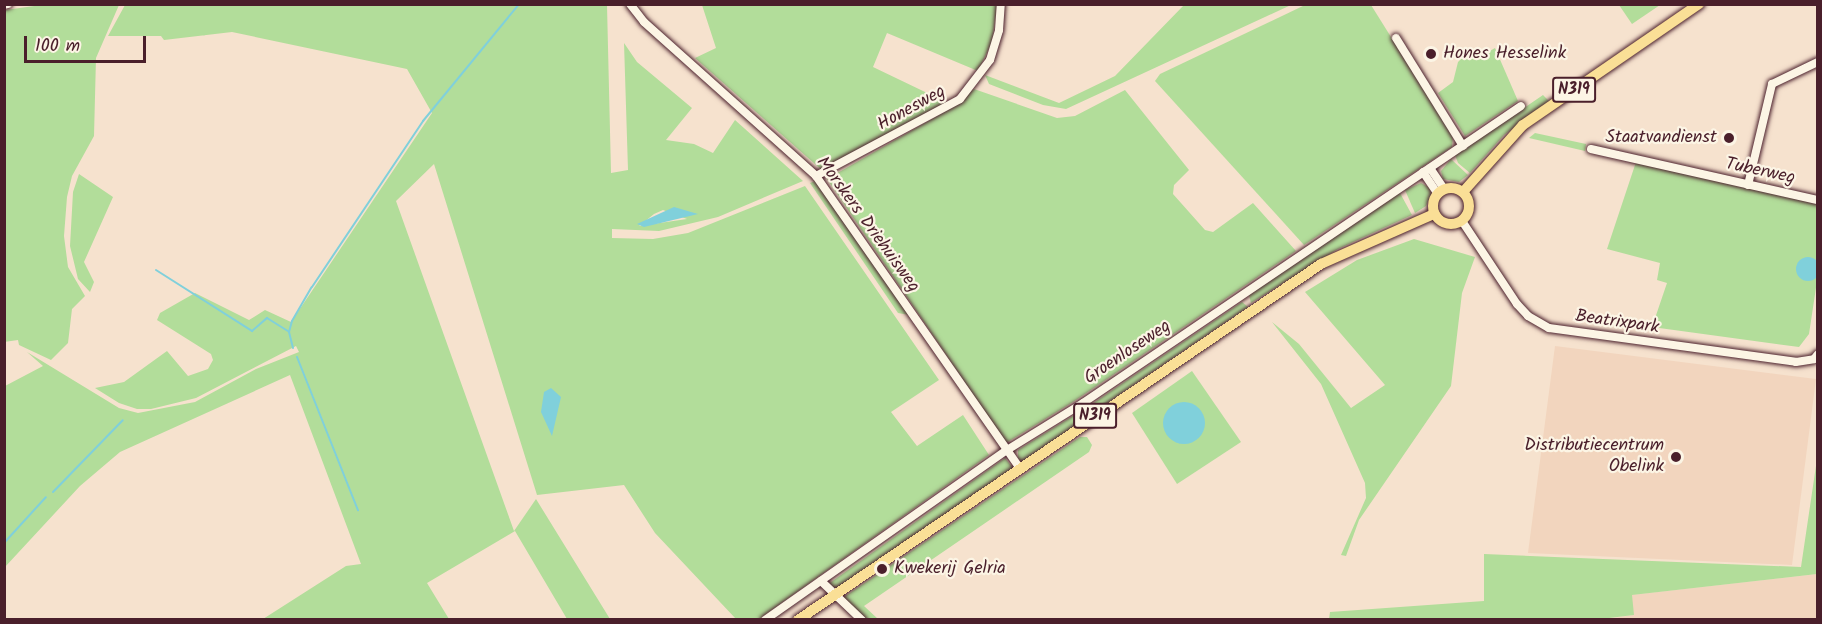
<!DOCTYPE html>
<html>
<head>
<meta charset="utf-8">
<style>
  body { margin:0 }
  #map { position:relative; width:1822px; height:624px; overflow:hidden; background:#f6e2ce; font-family:Kalam,sans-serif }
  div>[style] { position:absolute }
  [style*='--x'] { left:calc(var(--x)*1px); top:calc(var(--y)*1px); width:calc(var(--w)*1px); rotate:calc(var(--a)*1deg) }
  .built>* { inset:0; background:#f2d5be }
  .green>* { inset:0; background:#b2dd9a }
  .water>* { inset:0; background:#80d0db }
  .round { border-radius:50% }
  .stream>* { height:2px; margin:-1px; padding:0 1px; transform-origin:1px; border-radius:1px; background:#80d0db }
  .roads { filter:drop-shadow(0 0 2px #4a1f2b) drop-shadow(0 0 2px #4a1f2b) }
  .minor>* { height:8px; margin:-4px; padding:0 4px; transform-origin:4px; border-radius:4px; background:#fcf5e5 }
  .major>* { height:10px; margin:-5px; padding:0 5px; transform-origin:5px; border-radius:5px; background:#fadf96 }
  .major>.ring { margin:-5px; padding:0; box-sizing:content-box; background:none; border:10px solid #fadf96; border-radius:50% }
  .dots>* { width:16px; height:16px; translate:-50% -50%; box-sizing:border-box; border:3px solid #fcf5e5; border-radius:50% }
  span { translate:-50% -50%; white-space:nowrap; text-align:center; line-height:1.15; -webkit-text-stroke:4.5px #fcf5e5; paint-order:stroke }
  .shield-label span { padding:2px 4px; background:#fcf5e5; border:2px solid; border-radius:4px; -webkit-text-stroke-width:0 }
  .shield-label { font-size:16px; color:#4a1f2b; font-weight:700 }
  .poi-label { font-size:18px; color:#4a1f2b }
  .left { translate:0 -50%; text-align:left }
  .right { translate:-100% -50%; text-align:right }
  .street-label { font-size:18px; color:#4a1f2b }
  .frame { position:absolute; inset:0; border:6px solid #4a1f2b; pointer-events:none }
  .scale { position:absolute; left:24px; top:36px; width:122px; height:27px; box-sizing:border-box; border:3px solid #4a1f2b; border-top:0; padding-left:8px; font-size:18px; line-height:21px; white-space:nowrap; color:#4a1f2b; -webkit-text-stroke:4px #fcf5e5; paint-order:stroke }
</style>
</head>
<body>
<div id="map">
  <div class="built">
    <div style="clip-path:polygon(1555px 346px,1816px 379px,1792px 565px,1528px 553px)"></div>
    <div style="clip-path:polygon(1817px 574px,1817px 619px,1601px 620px,1633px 615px,1631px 595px)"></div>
  </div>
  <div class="green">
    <div style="clip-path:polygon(49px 4px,119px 5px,96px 58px,94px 136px,72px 176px,67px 197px,64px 236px,68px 267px,85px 296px,72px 309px,68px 343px,51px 360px,19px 345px,18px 340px,4px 342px,5px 10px)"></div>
    <div style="clip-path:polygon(evenodd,125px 5px,607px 5px,611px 173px,628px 170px,624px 43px,637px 62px,692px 108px,666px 140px,694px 144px,713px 153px,735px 120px,803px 181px,718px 217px,659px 231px,612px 229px,612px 238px,653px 239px,688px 233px,805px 186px,939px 380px,891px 412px,917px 446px,963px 415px,989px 455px,759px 619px,736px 619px,655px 533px,624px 485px,537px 495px,434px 164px,396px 201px,514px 531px,536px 499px,610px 619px,567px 619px,515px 531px,427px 583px,449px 619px,263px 619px,346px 566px,361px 564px,290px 375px,120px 452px,80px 486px,5px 567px,5px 386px,43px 366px,27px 352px,119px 408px,138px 413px,195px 402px,256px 369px,299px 352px,296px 346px,196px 398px,151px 409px,137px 409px,119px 403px,95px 388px,124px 382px,167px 351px,188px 376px,208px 369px,213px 360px,211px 354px,157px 320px,160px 313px,195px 293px,249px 320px,265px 310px,291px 322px,432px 113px,407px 69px,232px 32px,164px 40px,161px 36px,108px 36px,125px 5px,663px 210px,687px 219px,639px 226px,654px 214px,663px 210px)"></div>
    <div style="clip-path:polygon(702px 5px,997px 5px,992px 42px,978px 71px,887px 33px,873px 67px,948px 103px,824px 172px,695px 58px,716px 48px)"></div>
    <div style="clip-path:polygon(1184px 5px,1291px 5px,1066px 109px,1043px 105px,989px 84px,985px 75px,1059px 103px,1115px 76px)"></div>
    <div style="clip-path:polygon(1305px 5px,1371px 5px,1453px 136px,1452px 147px,1304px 245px,1155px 81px,1160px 74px)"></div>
    <div style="clip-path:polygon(1619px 5px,1660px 5px,1632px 24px)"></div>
    <div style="clip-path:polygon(1495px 48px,1518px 101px,1465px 136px,1438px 93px,1453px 82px,1458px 62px,1468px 52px,1481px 56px)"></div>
    <div style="clip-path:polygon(974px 89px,1057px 118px,1075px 116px,1125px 90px,1189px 170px,1174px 185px,1173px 194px,1205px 230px,1213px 232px,1253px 203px,1296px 251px,1073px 402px,1006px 443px,827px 179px,953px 107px)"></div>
    <div style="clip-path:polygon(1543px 95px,1549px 101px,1504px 135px,1470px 173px,1458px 163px,1455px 155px)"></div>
    <div style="clip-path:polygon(1535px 133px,1586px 144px,1585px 151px,1529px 138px)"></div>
    <div style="clip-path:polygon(1451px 159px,1468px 175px,1459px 182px,1443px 179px,1441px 171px)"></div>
    <div style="clip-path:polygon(1636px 162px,1817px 202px,1817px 281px,1809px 334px,1799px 347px,1652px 327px,1667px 283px,1657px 280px,1660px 263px,1607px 249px)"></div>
    <div style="clip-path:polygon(79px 174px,113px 197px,84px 262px,94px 282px,90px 292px,78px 279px,70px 246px,73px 192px)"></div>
    <div style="clip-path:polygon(815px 181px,909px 315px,898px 313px,810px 183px)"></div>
    <div style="clip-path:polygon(1421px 183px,1430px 188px,1431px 195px,1426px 206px,1415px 213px,1405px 190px)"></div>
    <div style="clip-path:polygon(1400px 193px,1412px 215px,1338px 249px,1251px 303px,1249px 295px)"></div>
    <div style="clip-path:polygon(1414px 239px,1475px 257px,1462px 293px,1451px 386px,1359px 520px,1346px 556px,1341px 555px,1366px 498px,1365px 483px,1321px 384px,1272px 322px,1299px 344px,1351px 408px,1385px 385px,1305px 292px,1357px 260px)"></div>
    <div style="clip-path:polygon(1242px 302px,1248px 307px,1097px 410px,1095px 408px,1092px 404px)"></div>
    <div style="clip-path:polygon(1192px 371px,1241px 442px,1177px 484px,1132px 413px)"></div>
    <div style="clip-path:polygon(1084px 409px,1089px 416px,1022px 462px,1018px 458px,1018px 450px)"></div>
    <div style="clip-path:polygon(1080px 437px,1087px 437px,1092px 445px,1089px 452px,864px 606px,878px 619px,864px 619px,841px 599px)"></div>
    <div style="clip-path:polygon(1005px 458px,1013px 468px,834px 593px,827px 585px)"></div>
    <div style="clip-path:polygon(1817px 459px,1817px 574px,1632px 595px,1634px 615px,1601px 619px,1329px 619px,1330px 612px,1484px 601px,1484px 554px,1801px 567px)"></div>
  </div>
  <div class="water">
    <div style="clip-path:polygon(674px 207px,698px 214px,644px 227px,637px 224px)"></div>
    <div class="round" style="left:1796px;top:257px;width:24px;height:24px"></div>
    <div style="clip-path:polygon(551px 388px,561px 397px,552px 436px,541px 412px,544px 392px)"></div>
    <div class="round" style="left:1163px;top:402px;width:42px;height:42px"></div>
  </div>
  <div class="stream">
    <div style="--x:156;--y:270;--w:114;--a:32.4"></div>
    <div style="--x:252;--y:331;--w:20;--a:-41"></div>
    <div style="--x:267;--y:318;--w:25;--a:32"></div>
    <div style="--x:293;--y:348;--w:16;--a:-104"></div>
    <div style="--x:289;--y:332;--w:11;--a:-75"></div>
    <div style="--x:292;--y:321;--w:39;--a:-60"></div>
    <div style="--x:312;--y:287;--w:200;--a:-56.2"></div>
    <div style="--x:423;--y:121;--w:151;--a:-50.6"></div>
    <div style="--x:297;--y:357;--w:165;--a:68.3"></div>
    <div style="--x:53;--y:492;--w:100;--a:-45.8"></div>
    <div style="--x:4;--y:543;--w:62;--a:-47.6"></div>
  </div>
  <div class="roads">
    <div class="minor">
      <div style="--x:630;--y:4;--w:23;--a:52"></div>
      <div style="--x:644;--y:22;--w:231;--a:41.8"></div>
      <div style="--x:816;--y:176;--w:356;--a:55.1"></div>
      <div style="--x:4;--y:5;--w:4;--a:-14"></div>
      <div style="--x:1396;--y:38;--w:127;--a:58.2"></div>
      <div style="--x:1591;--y:149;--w:233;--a:12.7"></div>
      <div style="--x:1430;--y:168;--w:25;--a:56"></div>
      <div style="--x:1423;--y:172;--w:27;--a:56"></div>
      <div style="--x:816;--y:176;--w:163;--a:-28.1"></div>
      <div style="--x:960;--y:99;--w:49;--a:-52.4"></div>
      <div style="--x:990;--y:60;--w:31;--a:-73"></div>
      <div style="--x:999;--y:30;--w:26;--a:-86"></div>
      <div style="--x:1748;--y:185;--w:104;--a:-76.6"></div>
      <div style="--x:1772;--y:84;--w:51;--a:-25.6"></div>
      <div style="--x:1462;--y:221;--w:100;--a:56.5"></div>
      <div style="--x:1517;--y:304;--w:16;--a:47"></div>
      <div style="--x:1528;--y:316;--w:24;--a:30"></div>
      <div style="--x:1549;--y:328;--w:249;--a:7.8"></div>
      <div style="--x:1796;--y:362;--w:18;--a:-9"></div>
      <div style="--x:1814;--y:359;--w:6;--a:-51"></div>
      <div style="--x:821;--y:581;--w:57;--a:43.6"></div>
      <div style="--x:765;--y:620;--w:296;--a:-35.1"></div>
      <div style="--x:1007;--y:450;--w:89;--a:-31.7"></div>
      <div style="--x:1083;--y:403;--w:529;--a:-34.14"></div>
    </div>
    <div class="major">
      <div class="ring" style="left:1433px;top:188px;width:26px;height:26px"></div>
      <div style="--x:1463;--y:192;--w:90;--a:-48.2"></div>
      <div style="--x:1523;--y:125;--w:214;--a:-34.5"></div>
      <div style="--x:798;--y:620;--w:633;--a:-34.24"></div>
      <div style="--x:1321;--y:264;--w:124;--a:-23.9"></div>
    </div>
  </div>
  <div class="dots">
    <div style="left:1431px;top:54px;background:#4a1f2b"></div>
    <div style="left:1729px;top:138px;background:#4a1f2b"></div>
    <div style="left:1676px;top:457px;background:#4a1f2b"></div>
    <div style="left:882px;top:569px;background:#4a1f2b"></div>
  </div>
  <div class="shield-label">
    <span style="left:1574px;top:90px">N319</span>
    <span style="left:1095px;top:416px">N319</span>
  </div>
  <div class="poi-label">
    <span class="left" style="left:1443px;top:54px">Hones Hesselink</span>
    <span class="right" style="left:1717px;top:138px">Staatvandienst</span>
    <span class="right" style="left:1664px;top:457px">Distributiecentrum<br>Obelink</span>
    <span class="left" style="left:894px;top:569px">Kwekerij Gelria</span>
  </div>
  <div class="street-label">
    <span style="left:912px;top:109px;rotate:-29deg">Honesweg</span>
    <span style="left:1760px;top:172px;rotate:12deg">Tuberweg</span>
    <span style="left:867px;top:225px;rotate:54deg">Morskers Driehuisweg</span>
    <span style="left:1617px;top:323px;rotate:8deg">Beatrixpark</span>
    <span style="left:1128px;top:353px;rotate:-34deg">Groenloseweg</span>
  </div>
  <div class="frame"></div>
  <div class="scale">100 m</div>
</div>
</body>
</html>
